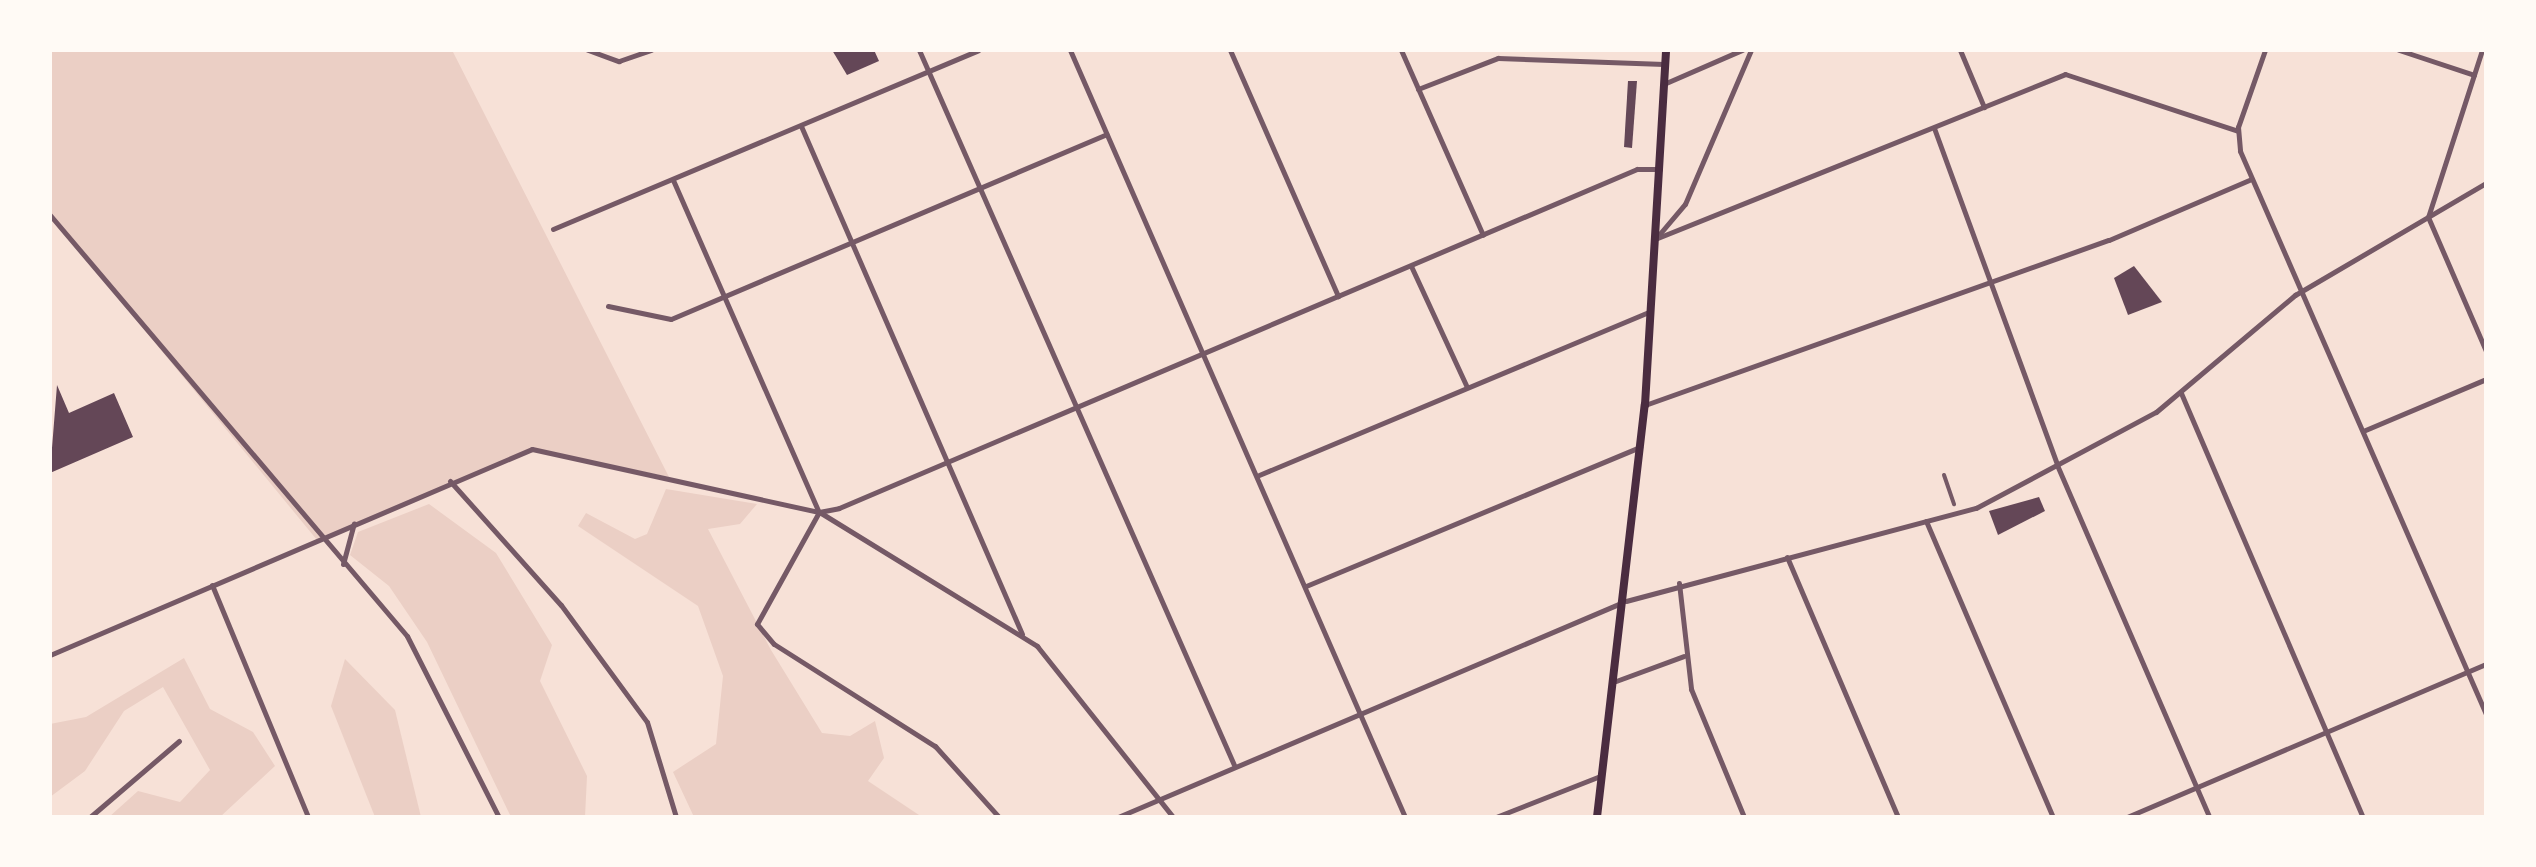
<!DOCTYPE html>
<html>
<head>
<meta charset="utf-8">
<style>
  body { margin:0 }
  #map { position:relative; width:2536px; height:867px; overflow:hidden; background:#f7e1d7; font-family:Literata,serif }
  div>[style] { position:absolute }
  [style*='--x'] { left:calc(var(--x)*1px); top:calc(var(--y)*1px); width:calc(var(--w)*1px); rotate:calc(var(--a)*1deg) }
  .green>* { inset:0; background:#ebcfc5 }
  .building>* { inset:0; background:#644757 }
  .pedestrian>* { height:4px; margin:-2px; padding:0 2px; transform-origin:2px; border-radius:2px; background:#755966 }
  .minor>* { height:5px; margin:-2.5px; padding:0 2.5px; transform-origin:2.5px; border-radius:2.5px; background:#755966 }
  .tertiary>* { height:5px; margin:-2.5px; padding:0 2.5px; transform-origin:2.5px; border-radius:2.5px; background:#755966 }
  .primary>* { height:8px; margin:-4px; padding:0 4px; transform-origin:4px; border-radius:4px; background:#4a2c40 }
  span { translate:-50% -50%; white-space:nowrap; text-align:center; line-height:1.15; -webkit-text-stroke:8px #fffaf5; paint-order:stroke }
  .frame { position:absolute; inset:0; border:52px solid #fffaf5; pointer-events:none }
</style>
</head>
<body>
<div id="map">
  <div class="green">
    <div style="clip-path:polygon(50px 50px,452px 50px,669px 477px,532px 449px,317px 540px,50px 215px)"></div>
    <div style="clip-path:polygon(666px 489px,757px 504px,740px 524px,708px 529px,771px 650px,822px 733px,850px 736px,875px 721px,884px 758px,868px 781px,922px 817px,694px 817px,673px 772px,716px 744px,723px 676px,698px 606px,578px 526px,586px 513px,635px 539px,647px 534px)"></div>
    <div style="clip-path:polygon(429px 504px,496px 553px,552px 645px,540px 681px,587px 776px,585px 817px,511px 817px,427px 642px,389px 586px,350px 555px,358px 532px)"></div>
    <div style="clip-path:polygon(184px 658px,210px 709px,253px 732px,275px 766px,220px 817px,109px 817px,138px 791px,180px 802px,210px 770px,163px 687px,124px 711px,85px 771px,50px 797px,50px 724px,86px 717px)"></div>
    <div style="clip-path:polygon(345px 659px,395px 710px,421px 817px,375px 817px,331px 706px)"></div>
  </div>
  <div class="building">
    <div style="clip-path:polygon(832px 50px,874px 50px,879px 61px,847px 75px)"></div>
    <div style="clip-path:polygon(1628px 81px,1637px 81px,1632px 148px,1624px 147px)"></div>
    <div style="clip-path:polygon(2134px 266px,2162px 302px,2128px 315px,2114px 278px)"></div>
    <div style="clip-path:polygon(57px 385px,69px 413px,114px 393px,133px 437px,50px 473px)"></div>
    <div style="clip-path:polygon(2039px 497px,2045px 511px,1998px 535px,1989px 511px)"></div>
  </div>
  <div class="pedestrian">
    <div style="--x:1944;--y:475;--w:31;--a:71"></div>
  </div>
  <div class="minor">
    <div style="--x:588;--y:50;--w:33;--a:20"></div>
    <div style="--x:619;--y:61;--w:34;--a:-19"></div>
    <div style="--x:919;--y:50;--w:781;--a:66.22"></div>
    <div style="--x:1070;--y:50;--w:837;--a:66.41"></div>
    <div style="--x:1230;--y:50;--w:269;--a:66.3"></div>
    <div style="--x:1960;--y:50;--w:62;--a:67.2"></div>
    <div style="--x:2265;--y:50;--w:82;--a:109.3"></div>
    <div style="--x:2238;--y:127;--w:24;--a:85"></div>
    <div style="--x:2240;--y:151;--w:614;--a:66.4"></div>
    <div style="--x:2399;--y:50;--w:79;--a:18.4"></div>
    <div style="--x:2482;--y:50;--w:176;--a:107.9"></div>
    <div style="--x:2428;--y:217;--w:146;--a:66.6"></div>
    <div style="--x:1666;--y:83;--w:83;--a:-23.5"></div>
    <div style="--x:1418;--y:89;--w:86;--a:-21.2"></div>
    <div style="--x:1498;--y:58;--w:166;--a:2.1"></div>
    <div style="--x:801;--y:126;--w:554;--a:66.49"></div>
    <div style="--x:1934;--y:128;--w:359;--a:69.9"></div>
    <div style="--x:2057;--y:465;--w:383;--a:66.6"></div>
    <div style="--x:673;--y:180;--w:363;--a:66.3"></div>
    <div style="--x:819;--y:512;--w:128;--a:119"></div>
    <div style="--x:757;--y:624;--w:26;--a:50"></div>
    <div style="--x:774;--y:644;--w:191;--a:32.4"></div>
    <div style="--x:935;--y:746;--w:96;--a:48"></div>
    <div style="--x:553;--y:229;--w:461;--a:-22.8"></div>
    <div style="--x:1657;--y:237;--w:43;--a:-49.7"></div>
    <div style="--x:1685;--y:204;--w:168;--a:-66.8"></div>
    <div style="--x:1655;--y:239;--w:442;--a:-21.9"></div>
    <div style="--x:2065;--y:74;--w:182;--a:18.2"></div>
    <div style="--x:1411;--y:266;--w:133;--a:65.2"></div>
    <div style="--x:608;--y:306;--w:64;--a:11.7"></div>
    <div style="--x:671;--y:319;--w:473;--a:-23"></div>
    <div style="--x:2181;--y:393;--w:461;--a:66.8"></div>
    <div style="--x:1645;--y:405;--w:492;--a:-19.6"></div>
    <div style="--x:2109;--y:240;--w:155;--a:-23.2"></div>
    <div style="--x:2363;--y:431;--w:134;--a:-22.9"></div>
    <div style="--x:1259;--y:475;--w:423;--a:-22.7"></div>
    <div style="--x:450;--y:481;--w:166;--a:48.2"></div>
    <div style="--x:561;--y:605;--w:145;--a:53.7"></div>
    <div style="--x:647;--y:722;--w:99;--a:73"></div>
    <div style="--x:821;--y:513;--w:254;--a:31.6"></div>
    <div style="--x:1037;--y:646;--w:218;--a:51.5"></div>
    <div style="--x:1926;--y:521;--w:322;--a:66.8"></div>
    <div style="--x:1787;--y:557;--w:283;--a:66.9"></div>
    <div style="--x:1679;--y:583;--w:107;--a:83.5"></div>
    <div style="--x:1691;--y:689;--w:139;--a:67.5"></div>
    <div style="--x:212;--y:585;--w:251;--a:67.5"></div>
    <div style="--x:1306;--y:586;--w:362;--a:-22.6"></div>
    <div style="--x:1616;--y:681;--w:72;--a:-20.2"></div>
    <div style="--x:90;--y:817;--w:117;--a:-40.5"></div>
    <div style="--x:1118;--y:817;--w:547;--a:-23.05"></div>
    <div style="--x:1496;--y:817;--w:112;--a:-21.5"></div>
    <div style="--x:2127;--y:817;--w:390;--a:-23.1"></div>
  </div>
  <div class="tertiary">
    <div style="--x:1401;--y:50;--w:202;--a:66.1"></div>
    <div style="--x:50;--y:215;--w:552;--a:49.7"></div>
    <div style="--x:407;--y:636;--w:203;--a:63.1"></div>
    <div style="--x:343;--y:564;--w:42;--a:-75"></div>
    <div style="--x:1626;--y:601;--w:362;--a:-14.9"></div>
    <div style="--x:1976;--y:508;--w:204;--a:-28.1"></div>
    <div style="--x:2156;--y:412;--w:182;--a:-40.1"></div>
    <div style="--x:2295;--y:295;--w:221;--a:-30.4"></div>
    <div style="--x:50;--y:655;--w:524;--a:-23.14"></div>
    <div style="--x:532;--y:449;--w:294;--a:12.4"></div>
    <div style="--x:819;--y:512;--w:20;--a:-11"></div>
    <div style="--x:839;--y:508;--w:867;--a:-23.02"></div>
    <div style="--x:1637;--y:169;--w:23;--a:0"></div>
  </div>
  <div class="primary">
    <div style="--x:1597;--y:817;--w:415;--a:-83.4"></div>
    <div style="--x:1645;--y:405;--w:356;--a:-86.6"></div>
  </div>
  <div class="frame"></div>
</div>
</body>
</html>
